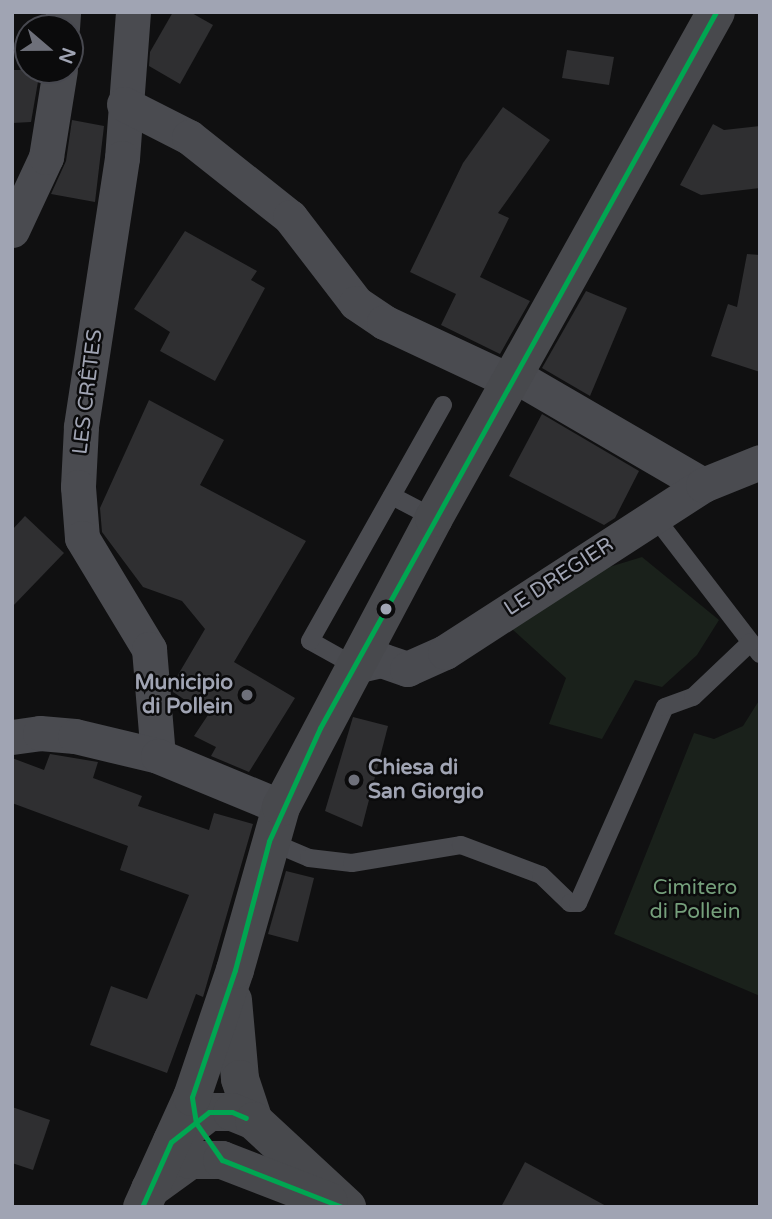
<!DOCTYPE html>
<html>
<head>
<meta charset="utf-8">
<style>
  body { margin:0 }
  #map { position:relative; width:772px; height:1219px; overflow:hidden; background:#101011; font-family:"Varela Round",sans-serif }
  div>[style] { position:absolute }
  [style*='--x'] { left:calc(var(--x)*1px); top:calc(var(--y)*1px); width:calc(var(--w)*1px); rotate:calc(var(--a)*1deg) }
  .green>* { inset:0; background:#1a211b }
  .building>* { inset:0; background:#2f2f31 }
  .lane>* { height:18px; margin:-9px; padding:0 9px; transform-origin:9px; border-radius:9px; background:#4a4b50 }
  .street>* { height:35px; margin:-17.5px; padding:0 17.5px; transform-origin:17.5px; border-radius:17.5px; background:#4a4b50 }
  .secondary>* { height:38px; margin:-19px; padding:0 19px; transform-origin:19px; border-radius:19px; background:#48494d }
  .bus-1>* { height:5px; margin:-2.5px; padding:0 2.5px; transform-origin:2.5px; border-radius:2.5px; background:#00a651 }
  .dots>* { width:19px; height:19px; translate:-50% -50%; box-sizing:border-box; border:4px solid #0b0b0c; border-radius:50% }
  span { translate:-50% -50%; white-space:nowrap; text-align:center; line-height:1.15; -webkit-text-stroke:5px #0b0b0c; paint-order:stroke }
  .street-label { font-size:21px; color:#a0a4b3 }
  .poi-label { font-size:21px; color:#a0a4b3; font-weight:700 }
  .right { translate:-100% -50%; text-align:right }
  .left { translate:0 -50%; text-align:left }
  .park-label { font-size:21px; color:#759f7b }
  .frame { position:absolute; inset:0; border:14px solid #a0a4b3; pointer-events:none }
  .north { position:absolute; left:14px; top:14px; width:70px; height:70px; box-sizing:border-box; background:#0b0b0c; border:2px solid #47484f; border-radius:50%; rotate:110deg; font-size:19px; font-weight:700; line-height:28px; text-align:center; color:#a0a4b3 }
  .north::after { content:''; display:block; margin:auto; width:24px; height:32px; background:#6e707a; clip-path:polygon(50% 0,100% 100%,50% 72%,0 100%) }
</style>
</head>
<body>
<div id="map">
  <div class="green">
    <div style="clip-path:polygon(642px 557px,719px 620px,697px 655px,662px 687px,635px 680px,602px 739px,549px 724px,566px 678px,512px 629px,606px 568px)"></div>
    <div style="clip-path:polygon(760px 699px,760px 996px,614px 934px,694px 733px,714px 739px,743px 726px)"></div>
  </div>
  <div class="building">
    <div style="clip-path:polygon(173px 12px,190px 12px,213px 25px,180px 84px,149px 66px,150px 52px)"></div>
    <div style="clip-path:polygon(567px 50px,614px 57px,609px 85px,562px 78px)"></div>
    <div style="clip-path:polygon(12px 70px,40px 70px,31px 122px,12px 123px)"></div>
    <div style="clip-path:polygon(503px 107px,550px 140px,498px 213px,509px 218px,480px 277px,530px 301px,500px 354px,441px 325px,456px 294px,410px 272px,463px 163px)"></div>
    <div style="clip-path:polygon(72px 120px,104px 126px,95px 202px,51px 194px,66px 161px)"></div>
    <div style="clip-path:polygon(713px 124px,724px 130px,760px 126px,760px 188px,701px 195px,680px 185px)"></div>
    <div style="clip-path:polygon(185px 231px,257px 271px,251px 280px,265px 288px,215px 381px,160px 351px,170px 332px,134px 309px)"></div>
    <div style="clip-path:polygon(747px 254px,760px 255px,760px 372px,711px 356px,728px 304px,737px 307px)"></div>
    <div style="clip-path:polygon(586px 291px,627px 308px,590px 396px,542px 368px)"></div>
    <div style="clip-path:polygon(149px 400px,224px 440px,200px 485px,306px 541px,234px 662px,295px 698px,249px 772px,211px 756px,216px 747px,194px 736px,208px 715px,173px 692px,172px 685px,205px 629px,182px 601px,143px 587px,102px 532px,100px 508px)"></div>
    <div style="clip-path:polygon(542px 414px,639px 471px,615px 518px,604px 525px,509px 476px)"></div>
    <div style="clip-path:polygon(25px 516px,64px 553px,12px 607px,12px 530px)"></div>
    <div style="clip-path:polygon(353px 717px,388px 726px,362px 827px,325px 811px)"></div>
    <div style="clip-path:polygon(50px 754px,98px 762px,93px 778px,142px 796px,138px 806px,209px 830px,214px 813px,253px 824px,203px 997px,196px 994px,167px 1073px,90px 1045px,111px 986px,147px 999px,189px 895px,120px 870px,128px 846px,12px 803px,12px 758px,44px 770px)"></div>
    <div style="clip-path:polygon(286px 871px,314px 878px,298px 942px,268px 934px)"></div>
    <div style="clip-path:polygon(12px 1107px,50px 1120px,33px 1170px,12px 1163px)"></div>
    <div style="clip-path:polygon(525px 1162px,608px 1207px,501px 1207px)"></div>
  </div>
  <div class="lane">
    <div style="--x:392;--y:496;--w:47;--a:27.6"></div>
    <div style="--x:654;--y:516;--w:174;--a:52.5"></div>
    <div style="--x:355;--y:666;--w:51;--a:-150.9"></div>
    <div style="--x:310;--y:641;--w:271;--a:-60.6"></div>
    <div style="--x:269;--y:841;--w:43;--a:23"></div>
    <div style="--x:309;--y:858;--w:43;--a:6.6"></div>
    <div style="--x:352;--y:863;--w:110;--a:-9.4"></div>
    <div style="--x:461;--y:845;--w:85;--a:20.6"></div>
    <div style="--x:541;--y:875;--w:40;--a:44"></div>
    <div style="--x:570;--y:903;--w:8;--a:0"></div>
    <div style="--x:578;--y:903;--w:214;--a:-66.1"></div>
    <div style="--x:665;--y:707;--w:30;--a:-20"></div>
    <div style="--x:693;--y:697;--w:79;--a:-43.5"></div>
  </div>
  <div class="street">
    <div style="--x:133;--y:12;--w:146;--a:94.3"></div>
    <div style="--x:122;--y:158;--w:272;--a:98.7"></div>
    <div style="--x:81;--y:427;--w:60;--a:92.9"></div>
    <div style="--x:78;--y:487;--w:51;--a:85.5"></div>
    <div style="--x:82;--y:538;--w:130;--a:58.9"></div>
    <div style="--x:149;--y:649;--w:107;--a:85.2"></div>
    <div style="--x:62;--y:28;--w:16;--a:-86"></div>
    <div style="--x:124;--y:104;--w:73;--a:26.9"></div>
    <div style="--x:189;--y:137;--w:129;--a:38.4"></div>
    <div style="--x:290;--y:217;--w:108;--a:52.5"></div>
    <div style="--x:356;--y:303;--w:34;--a:34"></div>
    <div style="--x:384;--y:322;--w:139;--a:25.1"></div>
    <div style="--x:12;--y:230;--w:81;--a:-65"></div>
    <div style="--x:46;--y:157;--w:88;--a:-80.9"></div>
    <div style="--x:514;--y:375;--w:219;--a:30.2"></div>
    <div style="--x:355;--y:666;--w:27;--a:-13"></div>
    <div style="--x:381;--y:660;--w:28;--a:19"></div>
    <div style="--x:407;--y:669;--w:42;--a:-24.1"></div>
    <div style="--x:445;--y:652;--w:307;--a:-32.9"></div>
    <div style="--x:703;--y:485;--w:61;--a:-22"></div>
    <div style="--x:12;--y:737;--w:28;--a:-8"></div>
    <div style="--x:40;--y:733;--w:35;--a:5"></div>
    <div style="--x:75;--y:736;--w:85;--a:13.5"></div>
    <div style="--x:158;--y:756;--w:133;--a:22.5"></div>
  </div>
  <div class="secondary">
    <div style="--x:233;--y:1000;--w:79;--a:84.9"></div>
    <div style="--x:240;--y:1079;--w:44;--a:71.6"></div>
    <div style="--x:172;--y:1141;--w:47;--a:-38.1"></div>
    <div style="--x:209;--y:1112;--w:23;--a:0"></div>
    <div style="--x:232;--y:1112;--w:24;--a:22"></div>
    <div style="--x:254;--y:1121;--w:127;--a:42.8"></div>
    <div style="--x:150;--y:1189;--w:49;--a:-35.9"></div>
    <div style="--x:190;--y:1160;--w:32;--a:0"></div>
    <div style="--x:222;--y:1160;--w:114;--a:21.1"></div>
    <div style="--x:142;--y:1207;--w:121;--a:-65.6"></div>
    <div style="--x:192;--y:1097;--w:134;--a:-71.3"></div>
    <div style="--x:235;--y:970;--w:169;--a:-74.2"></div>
    <div style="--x:281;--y:807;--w:327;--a:-62.1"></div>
    <div style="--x:434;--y:518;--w:579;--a:-60.87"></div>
  </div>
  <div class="bus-1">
    <div style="--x:142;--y:1207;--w:71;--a:-66"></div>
    <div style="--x:171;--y:1142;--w:48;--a:-38.3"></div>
    <div style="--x:209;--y:1112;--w:23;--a:0"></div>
    <div style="--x:232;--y:1112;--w:15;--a:23"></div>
    <div style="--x:342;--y:1207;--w:129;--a:-158.6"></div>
    <div style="--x:222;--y:1160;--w:45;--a:-125.1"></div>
    <div style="--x:196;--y:1123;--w:26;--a:-99"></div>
    <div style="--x:192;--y:1097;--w:134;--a:-71.3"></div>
    <div style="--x:235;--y:970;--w:133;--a:-75.2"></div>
    <div style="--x:269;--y:841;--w:124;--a:-65.7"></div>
    <div style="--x:320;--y:728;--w:818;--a:-61.05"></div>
  </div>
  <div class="dots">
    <div style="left:386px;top:609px;background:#a0a4b3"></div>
    <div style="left:247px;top:695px;background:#6e707a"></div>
    <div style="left:354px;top:780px;background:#6e707a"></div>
  </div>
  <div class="street-label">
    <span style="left:88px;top:392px;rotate:-83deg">LES CRÊTES</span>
    <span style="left:559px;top:577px;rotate:-33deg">LE DREGIER</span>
  </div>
  <div class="poi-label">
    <span class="right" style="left:233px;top:695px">Municipio<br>di Pollein</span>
    <span class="left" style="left:368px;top:780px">Chiesa di<br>San Giorgio</span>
  </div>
  <div class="park-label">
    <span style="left:695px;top:900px">Cimitero<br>di Pollein</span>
  </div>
  <div class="frame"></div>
  <div class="north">N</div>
</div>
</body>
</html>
